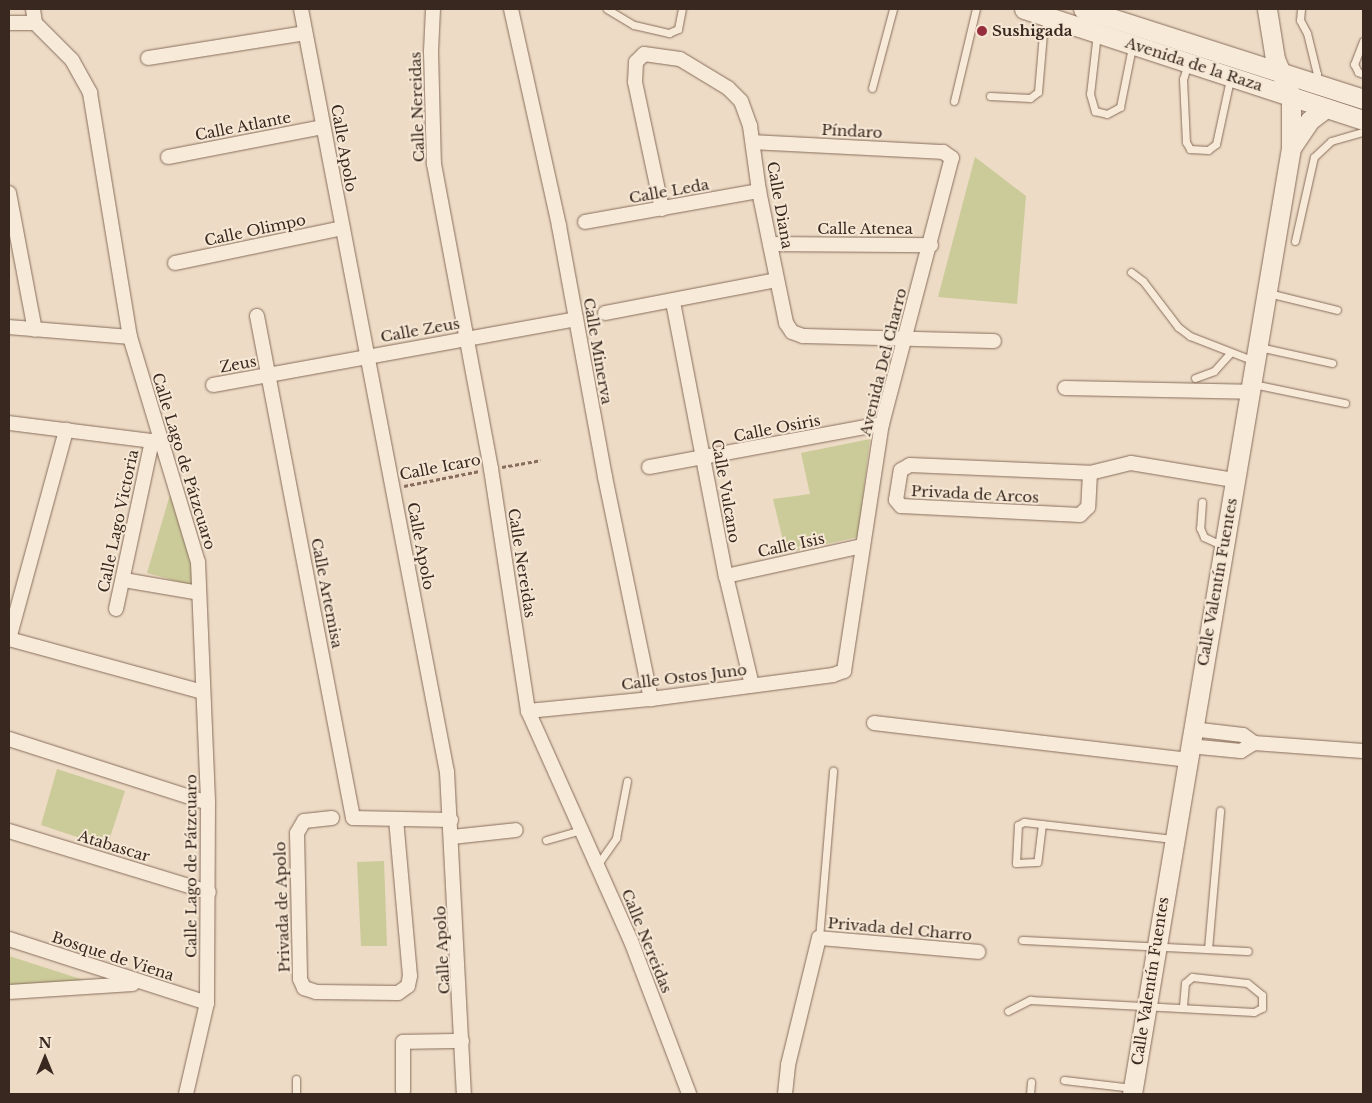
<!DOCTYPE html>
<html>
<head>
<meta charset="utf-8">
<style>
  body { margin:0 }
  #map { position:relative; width:1372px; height:1103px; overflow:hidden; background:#eddbc5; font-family:"Libre Baskerville",serif }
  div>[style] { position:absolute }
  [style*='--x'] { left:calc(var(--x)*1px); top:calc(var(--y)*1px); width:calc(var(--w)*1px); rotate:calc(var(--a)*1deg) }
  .green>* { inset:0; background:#cbca99 }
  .path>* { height:2.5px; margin-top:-1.25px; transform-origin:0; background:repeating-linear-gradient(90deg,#886d5c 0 4px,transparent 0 6.5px) }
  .roads { filter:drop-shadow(0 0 1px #886d5c) drop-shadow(0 0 1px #886d5c) }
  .lane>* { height:7px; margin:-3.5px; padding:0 3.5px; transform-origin:3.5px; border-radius:3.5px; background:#f8ead8 }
  .street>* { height:14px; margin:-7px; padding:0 7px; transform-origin:7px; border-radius:7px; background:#f8ead8 }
  .secondary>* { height:19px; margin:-9.5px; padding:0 9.5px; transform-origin:9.5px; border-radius:9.5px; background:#f8ead8 }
  .dots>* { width:14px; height:14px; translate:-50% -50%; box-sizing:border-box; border:2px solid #f5e7d4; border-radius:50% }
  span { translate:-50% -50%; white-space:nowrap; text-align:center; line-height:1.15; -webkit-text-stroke:4px #f5e7d4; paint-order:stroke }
  .poi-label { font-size:15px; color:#38281f; font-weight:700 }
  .left { translate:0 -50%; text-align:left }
  .street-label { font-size:15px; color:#38281f }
  .frame { position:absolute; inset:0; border:10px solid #38281f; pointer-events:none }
  .north { position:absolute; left:20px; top:1033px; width:50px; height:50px; -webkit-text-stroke:4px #f5e7d4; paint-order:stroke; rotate:0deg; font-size:14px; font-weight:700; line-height:20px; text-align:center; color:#38281f }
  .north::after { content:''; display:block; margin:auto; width:18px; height:22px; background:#38281f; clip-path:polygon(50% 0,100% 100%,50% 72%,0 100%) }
</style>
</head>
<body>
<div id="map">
  <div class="green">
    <div style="clip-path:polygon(975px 157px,1026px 196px,1017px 304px,938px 297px)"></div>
    <div style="clip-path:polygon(870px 439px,858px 537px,786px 553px,773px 499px,810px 494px,801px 453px)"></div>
    <div style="clip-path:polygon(172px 488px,193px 553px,194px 586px,147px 573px)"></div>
    <div style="clip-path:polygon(57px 769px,125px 791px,107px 847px,41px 825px)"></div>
    <div style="clip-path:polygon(384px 861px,387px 946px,361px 946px,357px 862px)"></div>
    <div style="clip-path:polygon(9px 956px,93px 983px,9px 987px)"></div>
  </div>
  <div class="path">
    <div style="--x:502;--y:467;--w:39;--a:-10"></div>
    <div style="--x:404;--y:486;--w:77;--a:-11.2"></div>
  </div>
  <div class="roads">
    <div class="lane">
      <div style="--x:607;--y:9;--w:31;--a:31"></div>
      <div style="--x:634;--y:25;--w:36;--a:13"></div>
      <div style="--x:669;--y:33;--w:10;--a:-24"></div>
      <div style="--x:678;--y:29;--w:20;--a:-79"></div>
      <div style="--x:1301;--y:9;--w:11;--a:95"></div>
      <div style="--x:1300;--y:20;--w:15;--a:62"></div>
      <div style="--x:1307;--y:33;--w:42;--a:76.3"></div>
      <div style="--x:1317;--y:74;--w:9;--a:111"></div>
      <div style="--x:1097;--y:33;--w:61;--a:96.5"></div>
      <div style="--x:1090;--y:94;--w:18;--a:74"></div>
      <div style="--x:1095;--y:111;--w:12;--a:14"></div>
      <div style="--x:1107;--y:114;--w:15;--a:-28"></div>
      <div style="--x:1120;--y:107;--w:61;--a:-78.7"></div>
      <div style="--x:1363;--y:41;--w:25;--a:111"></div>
      <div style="--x:1354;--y:64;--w:9;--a:63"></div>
      <div style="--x:1358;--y:72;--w:5;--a:22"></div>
      <div style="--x:1188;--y:63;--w:17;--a:107"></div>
      <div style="--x:1183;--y:79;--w:63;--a:87.3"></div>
      <div style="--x:1186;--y:142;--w:8;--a:60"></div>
      <div style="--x:1190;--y:149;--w:18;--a:3"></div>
      <div style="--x:1208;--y:150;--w:10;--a:-37"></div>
      <div style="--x:1216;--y:144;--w:66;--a:-77.8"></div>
      <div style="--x:872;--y:88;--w:82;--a:-75.1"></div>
      <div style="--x:990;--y:96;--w:40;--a:2.9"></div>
      <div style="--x:1030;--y:98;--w:10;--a:-37"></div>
      <div style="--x:1038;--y:92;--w:58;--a:-85.1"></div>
      <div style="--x:1043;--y:34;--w:18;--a:-71"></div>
      <div style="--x:954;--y:101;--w:95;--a:-76.6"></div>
      <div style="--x:1295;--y:241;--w:86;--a:-77.3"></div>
      <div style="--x:1314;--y:157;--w:23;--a:-43"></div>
      <div style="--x:1331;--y:141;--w:33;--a:-16"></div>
      <div style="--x:1131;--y:272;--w:15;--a:37"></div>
      <div style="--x:1143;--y:281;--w:58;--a:52.7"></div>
      <div style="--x:1178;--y:327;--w:15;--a:37"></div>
      <div style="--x:1190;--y:336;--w:69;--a:21.3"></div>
      <div style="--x:1268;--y:293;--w:71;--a:13.8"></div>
      <div style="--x:1259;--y:347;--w:75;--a:12.4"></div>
      <div style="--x:1195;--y:378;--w:20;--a:-20"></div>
      <div style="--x:1214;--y:371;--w:25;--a:-48"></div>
      <div style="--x:1253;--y:384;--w:94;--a:11.7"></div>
      <div style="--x:1202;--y:502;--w:26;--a:94"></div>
      <div style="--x:1200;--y:528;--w:10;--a:66"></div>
      <div style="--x:1204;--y:537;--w:21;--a:25"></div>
      <div style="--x:1042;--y:824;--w:38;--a:97"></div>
      <div style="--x:1037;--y:862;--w:21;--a:177"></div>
      <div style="--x:1016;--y:863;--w:38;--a:-87"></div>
      <div style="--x:1018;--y:825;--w:7;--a:-27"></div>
      <div style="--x:1024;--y:822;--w:150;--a:6.5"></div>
      <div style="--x:546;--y:840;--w:37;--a:-16"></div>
      <div style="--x:598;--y:864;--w:32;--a:-55"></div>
      <div style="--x:616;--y:838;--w:58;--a:-79.1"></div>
      <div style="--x:819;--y:938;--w:168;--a:-85.2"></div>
      <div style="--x:1022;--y:940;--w:226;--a:2.8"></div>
      <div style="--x:1208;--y:949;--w:139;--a:-85"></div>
      <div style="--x:1008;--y:1011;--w:25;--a:-27"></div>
      <div style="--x:1030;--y:1000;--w:224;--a:3.1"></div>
      <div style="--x:1254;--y:1012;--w:9;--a:-27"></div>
      <div style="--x:1262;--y:1008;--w:13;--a:-90"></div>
      <div style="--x:1262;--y:995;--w:19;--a:-141"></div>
      <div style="--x:1247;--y:983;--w:55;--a:-173.8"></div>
      <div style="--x:1192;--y:977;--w:9;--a:139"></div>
      <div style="--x:1185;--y:983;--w:24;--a:95"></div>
      <div style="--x:296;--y:1079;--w:15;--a:90"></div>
      <div style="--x:1064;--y:1080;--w:69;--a:6.6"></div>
      <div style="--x:1030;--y:1094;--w:12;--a:-85"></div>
    </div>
    <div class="street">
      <div style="--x:33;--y:9;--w:14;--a:82"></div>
      <div style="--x:35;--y:23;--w:52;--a:45"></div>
      <div style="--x:72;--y:60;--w:38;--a:61"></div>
      <div style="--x:90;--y:93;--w:247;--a:80.7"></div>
      <div style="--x:130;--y:337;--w:235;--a:73.2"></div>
      <div style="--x:198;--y:562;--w:241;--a:87.6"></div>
      <div style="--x:208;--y:803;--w:200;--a:90.3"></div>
      <div style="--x:207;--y:1003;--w:93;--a:103"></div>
      <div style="--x:301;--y:9;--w:777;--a:79.17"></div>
      <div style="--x:447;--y:772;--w:322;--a:87"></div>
      <div style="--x:433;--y:9;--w:43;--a:92.7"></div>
      <div style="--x:431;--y:52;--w:112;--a:88.5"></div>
      <div style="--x:434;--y:164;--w:310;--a:79.4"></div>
      <div style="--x:491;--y:469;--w:245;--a:81.3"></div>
      <div style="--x:528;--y:711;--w:252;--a:65.9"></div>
      <div style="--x:631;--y:941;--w:164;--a:69.2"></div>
      <div style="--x:511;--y:9;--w:222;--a:77.5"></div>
      <div style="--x:559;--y:226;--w:255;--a:79.6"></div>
      <div style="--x:605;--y:477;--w:227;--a:78.3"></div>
      <div style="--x:9;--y:23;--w:26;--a:0"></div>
      <div style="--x:148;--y:58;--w:159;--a:-9"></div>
      <div style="--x:168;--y:157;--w:158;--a:-11"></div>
      <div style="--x:9;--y:193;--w:139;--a:79.3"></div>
      <div style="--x:662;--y:209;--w:130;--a:-102"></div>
      <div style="--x:635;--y:82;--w:20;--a:-87"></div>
      <div style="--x:636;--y:62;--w:11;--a:-45"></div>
      <div style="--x:644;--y:54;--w:36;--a:8"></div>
      <div style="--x:680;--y:59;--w:56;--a:31.1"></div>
      <div style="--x:728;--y:88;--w:18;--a:45"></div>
      <div style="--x:741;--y:101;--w:27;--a:70"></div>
      <div style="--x:750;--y:126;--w:66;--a:82.1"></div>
      <div style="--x:759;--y:191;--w:135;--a:78.4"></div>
      <div style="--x:786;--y:323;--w:11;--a:56"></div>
      <div style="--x:792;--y:332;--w:12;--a:20"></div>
      <div style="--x:803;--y:336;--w:191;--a:1.5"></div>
      <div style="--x:585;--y:222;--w:177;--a:-10.1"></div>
      <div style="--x:770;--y:244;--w:161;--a:0.4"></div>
      <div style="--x:175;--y:263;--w:171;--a:-11.8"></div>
      <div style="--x:673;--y:302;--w:279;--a:79.1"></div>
      <div style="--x:726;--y:576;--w:112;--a:76.6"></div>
      <div style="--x:605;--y:313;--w:175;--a:-10.9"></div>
      <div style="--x:257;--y:316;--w:511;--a:79.17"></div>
      <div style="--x:353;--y:818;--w:98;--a:1.2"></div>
      <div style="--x:9;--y:327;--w:121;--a:4.7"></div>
      <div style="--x:213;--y:385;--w:369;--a:-10.3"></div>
      <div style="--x:1065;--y:388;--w:184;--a:1.2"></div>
      <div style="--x:9;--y:423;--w:152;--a:7.2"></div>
      <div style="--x:649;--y:467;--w:237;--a:-10.5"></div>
      <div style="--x:1090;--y:473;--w:34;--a:93"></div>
      <div style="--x:1088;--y:507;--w:11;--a:135"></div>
      <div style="--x:1080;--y:515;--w:179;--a:-177.1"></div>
      <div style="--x:901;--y:506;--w:8;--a:-130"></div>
      <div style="--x:896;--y:500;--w:30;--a:-81"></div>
      <div style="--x:901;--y:470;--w:10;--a:-29"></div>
      <div style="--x:910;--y:465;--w:180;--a:2.5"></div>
      <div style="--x:1090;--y:473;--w:42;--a:-13.7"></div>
      <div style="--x:1131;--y:463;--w:104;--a:9.4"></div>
      <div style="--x:726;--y:576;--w:140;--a:-12.4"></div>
      <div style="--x:124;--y:580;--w:76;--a:9.8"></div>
      <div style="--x:116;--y:609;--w:172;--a:-77.9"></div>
      <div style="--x:9;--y:639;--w:217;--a:-74.7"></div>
      <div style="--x:9;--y:639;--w:201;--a:15.3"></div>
      <div style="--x:528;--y:711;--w:124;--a:-5.6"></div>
      <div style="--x:651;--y:699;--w:184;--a:-7.5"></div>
      <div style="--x:833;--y:675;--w:12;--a:-20"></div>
      <div style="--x:844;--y:671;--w:250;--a:-81.3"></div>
      <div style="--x:882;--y:424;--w:275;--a:-75.3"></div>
      <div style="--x:952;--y:158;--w:11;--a:-146"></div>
      <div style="--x:943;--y:152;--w:190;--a:-177"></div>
      <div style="--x:874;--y:723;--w:315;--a:6.7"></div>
      <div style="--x:1192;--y:729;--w:51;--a:6.7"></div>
      <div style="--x:1243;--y:735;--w:14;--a:36"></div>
      <div style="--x:9;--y:739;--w:209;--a:17.8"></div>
      <div style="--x:1189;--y:746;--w:52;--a:5.5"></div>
      <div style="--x:1241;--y:751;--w:15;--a:-32"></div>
      <div style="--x:1254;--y:743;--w:109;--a:4.2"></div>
      <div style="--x:332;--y:818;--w:28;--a:174"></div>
      <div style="--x:304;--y:821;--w:14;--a:120"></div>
      <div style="--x:297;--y:833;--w:146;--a:88.8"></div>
      <div style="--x:300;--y:979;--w:10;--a:66"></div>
      <div style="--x:304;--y:988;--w:13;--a:18"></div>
      <div style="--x:316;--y:992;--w:82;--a:0.7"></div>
      <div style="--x:398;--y:993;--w:12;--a:-35"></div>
      <div style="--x:408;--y:986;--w:10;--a:-79"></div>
      <div style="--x:410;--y:976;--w:157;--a:-95.1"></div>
      <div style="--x:9;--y:831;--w:209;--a:17"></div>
      <div style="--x:452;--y:837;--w:64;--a:-6.2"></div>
      <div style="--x:9;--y:939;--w:208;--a:17.9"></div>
      <div style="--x:9;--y:992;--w:124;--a:-3.7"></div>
      <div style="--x:403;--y:1091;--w:49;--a:-90"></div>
      <div style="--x:403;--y:1042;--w:59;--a:-1"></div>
      <div style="--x:785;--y:1094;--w:29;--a:-84"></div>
      <div style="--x:788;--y:1065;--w:131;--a:-76.3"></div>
      <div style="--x:819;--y:938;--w:160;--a:5"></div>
    </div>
    <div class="secondary">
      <div style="--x:1024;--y:9;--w:357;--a:18.1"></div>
      <div style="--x:1083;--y:9;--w:294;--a:17.8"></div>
      <div style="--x:1293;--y:145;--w:30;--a:-56"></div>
      <div style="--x:1310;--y:120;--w:20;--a:-37"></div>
      <div style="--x:1132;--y:1094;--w:959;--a:-80.46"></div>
      <div style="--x:1291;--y:148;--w:52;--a:-90"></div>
      <div style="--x:1291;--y:96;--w:40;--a:-113.4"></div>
      <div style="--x:1275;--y:59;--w:51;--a:-99.1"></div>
    </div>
  </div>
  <div class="dots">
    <div style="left:982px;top:31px;background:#952d3d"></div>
  </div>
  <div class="poi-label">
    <span class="left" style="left:992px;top:31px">Sushigada</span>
  </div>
  <div class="street-label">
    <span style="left:1194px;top:64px;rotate:18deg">Avenida de la Raza</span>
    <span style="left:417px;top:107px;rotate:-92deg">Calle Nereidas</span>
    <span style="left:243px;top:126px;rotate:-11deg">Calle Atlante</span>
    <span style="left:852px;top:131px;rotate:3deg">Píndaro</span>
    <span style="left:344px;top:148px;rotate:80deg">Calle Apolo</span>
    <span style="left:669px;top:191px;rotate:-10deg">Calle Leda</span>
    <span style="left:780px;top:205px;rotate:80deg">Calle Diana</span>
    <span style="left:865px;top:229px">Calle Atenea</span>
    <span style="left:255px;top:230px;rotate:-12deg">Calle Olimpo</span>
    <span style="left:420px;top:330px;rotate:-10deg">Calle Zeus</span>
    <span style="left:598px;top:351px;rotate:80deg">Calle Minerva</span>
    <span style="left:883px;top:362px;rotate:-76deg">Avenida Del Charro</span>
    <span style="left:238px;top:364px;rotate:-10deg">Zeus</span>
    <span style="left:777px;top:428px;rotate:-11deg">Calle Osiris</span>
    <span style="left:184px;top:461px;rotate:73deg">Calle Lago de Pátzcuaro</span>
    <span style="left:440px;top:467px;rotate:-11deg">Calle Icaro</span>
    <span style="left:726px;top:491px;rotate:80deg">Calle Vulcano</span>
    <span style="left:975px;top:494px;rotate:3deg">Privada de Arcos</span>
    <span style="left:118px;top:521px;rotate:-78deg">Calle Lago Victoria</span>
    <span style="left:791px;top:545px;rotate:-12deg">Calle Isis</span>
    <span style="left:421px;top:546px;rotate:79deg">Calle Apolo</span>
    <span style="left:522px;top:563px;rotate:81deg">Calle Nereidas</span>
    <span style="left:1217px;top:582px;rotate:-80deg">Calle Valentín Fuentes</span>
    <span style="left:327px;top:593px;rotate:79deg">Calle Artemisa</span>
    <span style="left:684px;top:677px;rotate:-7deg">Calle Ostos Juno</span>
    <span style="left:114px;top:846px;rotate:17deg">Atabascar</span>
    <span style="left:191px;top:866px;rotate:-90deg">Calle Lago de Pátzcuaro</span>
    <span style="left:282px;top:907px;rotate:-92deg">Privada de Apolo</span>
    <span style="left:900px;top:929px;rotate:5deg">Privada del Charro</span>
    <span style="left:647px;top:941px;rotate:68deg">Calle Nereidas</span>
    <span style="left:442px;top:950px;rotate:-93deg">Calle Apolo</span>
    <span style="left:113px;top:956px;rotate:18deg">Bosque de Viena</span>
    <span style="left:1150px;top:981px;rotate:-81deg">Calle Valentín Fuentes</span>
  </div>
  <div class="frame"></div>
  <div class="north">N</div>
</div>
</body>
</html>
